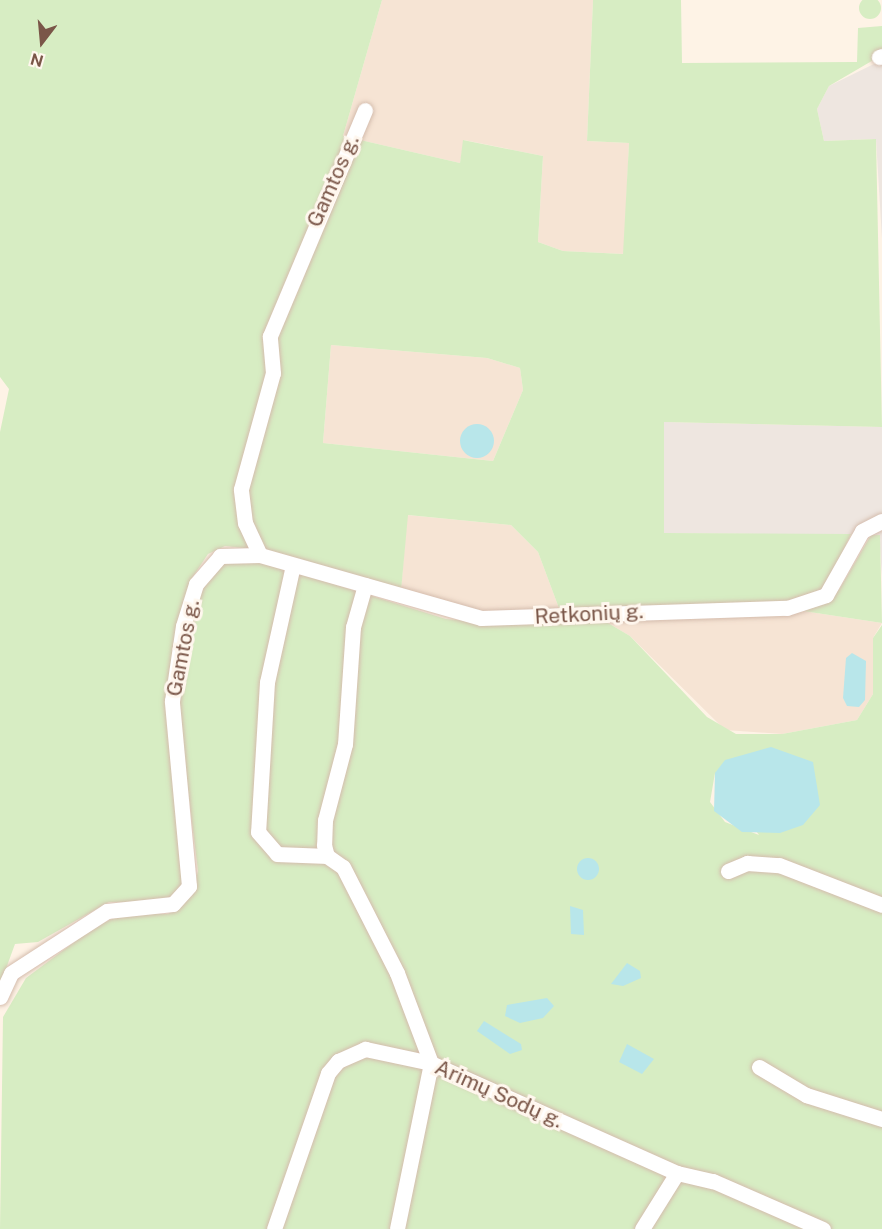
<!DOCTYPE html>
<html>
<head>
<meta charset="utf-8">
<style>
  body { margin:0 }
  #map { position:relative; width:882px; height:1229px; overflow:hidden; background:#fef3e6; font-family:"Public Sans",sans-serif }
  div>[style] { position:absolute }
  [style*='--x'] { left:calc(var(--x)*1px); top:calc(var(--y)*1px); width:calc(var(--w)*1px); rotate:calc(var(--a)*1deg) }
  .residential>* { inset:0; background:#f6e4d4 }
  .industrial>* { inset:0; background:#eee6e0 }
  .green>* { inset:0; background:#d7edc3 }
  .round { border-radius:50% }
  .water>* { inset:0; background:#b8e6ea }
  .roads { filter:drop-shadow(0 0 2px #d4bcad) drop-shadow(0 0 2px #d4bcad) }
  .minor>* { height:15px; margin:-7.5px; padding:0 7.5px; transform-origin:7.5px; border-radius:7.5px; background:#fff }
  span { translate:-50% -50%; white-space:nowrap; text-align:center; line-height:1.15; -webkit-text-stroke:6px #fff7ee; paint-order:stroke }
  .street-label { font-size:21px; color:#7a5648 }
  .north { position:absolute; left:12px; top:12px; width:60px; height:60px; -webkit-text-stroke:4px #fff7ee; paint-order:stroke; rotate:196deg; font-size:16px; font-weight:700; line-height:24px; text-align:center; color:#7a5648 }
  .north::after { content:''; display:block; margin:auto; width:21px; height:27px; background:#7a5648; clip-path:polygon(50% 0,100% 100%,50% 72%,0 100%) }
</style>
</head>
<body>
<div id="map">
  <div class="residential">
    <div style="clip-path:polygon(382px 0,593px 0,587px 141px,629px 143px,624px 254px,563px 251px,538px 242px,543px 156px,464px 140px,460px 163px,343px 136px)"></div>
    <div style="clip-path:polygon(331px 345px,487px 358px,520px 368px,523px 390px,493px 461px,323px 443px)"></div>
    <div style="clip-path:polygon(407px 515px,511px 525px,538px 552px,560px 611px,492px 613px,401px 591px)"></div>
    <div style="clip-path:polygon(803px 611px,882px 623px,873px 638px,873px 694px,857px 720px,782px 734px,725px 730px,630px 636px,603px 620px)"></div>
  </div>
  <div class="industrial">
    <div style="clip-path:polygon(882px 60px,882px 239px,876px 139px,824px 141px,817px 109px,829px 86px)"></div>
    <div style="clip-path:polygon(664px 422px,882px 427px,882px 576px,879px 535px,664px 533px)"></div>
  </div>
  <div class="green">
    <div class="round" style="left:859px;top:-3px;width:22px;height:22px"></div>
    <div style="clip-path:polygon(evenodd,0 0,382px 0,343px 136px,460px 163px,463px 140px,543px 156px,538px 242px,563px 251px,623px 254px,629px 143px,587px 141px,593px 0,681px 0,682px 63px,857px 62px,858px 28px,882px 26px,882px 55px,829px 86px,817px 109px,824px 141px,876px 139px,882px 427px,664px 422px,664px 533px,851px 534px,826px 588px,796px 601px,560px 611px,538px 552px,511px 525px,408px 515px,401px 591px,262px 550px,225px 546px,208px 554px,192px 578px,169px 671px,186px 877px,177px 895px,156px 903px,109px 902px,38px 942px,15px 944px,0 985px,0 432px,9px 389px,0 377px,0 0,331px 345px,487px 358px,520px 368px,523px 390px,493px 461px,323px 443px,331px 345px)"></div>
    <div style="clip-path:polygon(871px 535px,880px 535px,882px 623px,803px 611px,839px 590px)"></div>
    <div style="clip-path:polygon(evenodd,252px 559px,446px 619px,514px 625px,603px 620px,630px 636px,707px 717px,736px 734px,782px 734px,857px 720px,873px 694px,873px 638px,882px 625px,882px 1229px,0 1229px,3px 1017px,26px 978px,96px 926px,124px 914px,168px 914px,192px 895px,198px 871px,178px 709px,183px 653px,200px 587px,220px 563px,252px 559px,715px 773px,759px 835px,725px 822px,710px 802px,715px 773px)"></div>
  </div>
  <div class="water">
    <div class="round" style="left:460px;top:424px;width:34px;height:34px"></div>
    <div style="clip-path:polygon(852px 653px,866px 661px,865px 700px,859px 707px,847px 706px,843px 698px,846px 658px)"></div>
    <div style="clip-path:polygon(771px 747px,813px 762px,820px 805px,803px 825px,780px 833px,742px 832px,714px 811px,715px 773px,725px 760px)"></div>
    <div class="round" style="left:577px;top:858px;width:22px;height:22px"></div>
    <div style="clip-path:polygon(570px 906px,583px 910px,584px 935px,571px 934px)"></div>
    <div style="clip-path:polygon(627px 963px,640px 971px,641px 978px,623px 986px,611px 984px)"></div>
    <div style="clip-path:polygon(547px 998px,554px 1006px,543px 1018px,520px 1023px,505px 1016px,507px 1005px)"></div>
    <div style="clip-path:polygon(484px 1021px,521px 1044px,522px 1050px,510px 1054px,477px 1031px)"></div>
    <div style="clip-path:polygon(627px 1044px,654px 1059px,642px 1074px,619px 1062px)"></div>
  </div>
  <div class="roads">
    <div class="minor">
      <div style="--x:879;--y:57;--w:3;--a:-18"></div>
      <div style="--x:260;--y:555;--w:35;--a:-115"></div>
      <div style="--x:245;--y:523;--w:34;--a:-97"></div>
      <div style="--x:241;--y:489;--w:120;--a:-74.6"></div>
      <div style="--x:273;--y:373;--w:37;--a:-95"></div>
      <div style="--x:270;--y:336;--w:245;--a:-67.2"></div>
      <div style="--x:293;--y:565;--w:120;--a:102.5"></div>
      <div style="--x:267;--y:682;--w:150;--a:93.4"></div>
      <div style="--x:258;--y:832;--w:29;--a:49"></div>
      <div style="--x:277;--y:854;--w:50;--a:2.3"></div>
      <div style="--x:365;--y:585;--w:44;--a:105.9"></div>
      <div style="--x:353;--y:627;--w:117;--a:93.9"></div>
      <div style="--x:345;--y:744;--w:79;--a:104.7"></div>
      <div style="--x:325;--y:820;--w:25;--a:92"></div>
      <div style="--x:324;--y:845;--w:11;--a:75"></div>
      <div style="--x:327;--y:856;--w:19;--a:35"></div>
      <div style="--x:343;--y:867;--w:119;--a:63"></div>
      <div style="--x:397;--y:973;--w:96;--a:69.3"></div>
      <div style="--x:431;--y:1063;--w:169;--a:101.6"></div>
      <div style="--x:728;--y:871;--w:21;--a:-23"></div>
      <div style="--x:747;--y:863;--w:32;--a:4"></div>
      <div style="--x:779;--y:865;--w:110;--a:21.2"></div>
      <div style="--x:0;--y:997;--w:26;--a:-65"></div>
      <div style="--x:11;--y:973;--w:114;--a:-32.9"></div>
      <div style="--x:107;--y:911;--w:66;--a:-6.1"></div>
      <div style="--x:173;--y:904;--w:24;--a:-48"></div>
      <div style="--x:189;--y:886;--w:186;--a:-95.3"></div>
      <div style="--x:172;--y:701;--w:76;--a:-81.7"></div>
      <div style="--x:183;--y:626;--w:44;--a:-72.8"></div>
      <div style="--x:196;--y:584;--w:37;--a:-49"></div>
      <div style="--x:220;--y:556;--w:40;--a:-1.4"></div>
      <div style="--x:260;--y:555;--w:230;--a:15.9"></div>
      <div style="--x:481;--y:618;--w:306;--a:-1.9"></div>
      <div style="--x:787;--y:608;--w:41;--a:-18.4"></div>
      <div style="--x:826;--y:595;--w:73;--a:-60.6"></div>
      <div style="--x:862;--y:531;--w:22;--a:-27"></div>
      <div style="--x:759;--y:1067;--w:55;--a:30.8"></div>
      <div style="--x:806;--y:1095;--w:80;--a:17.5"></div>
      <div style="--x:274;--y:1229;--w:165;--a:-70.9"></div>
      <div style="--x:328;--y:1073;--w:16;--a:-50"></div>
      <div style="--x:338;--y:1061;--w:30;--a:-24"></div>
      <div style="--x:365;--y:1049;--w:67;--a:12"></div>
      <div style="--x:431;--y:1063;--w:269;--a:24.1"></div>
      <div style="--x:677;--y:1173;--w:37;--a:13"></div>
      <div style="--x:713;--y:1181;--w:120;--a:23.6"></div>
      <div style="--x:642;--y:1229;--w:66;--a:-58"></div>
    </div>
  </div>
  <div class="street-label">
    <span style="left:333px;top:181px;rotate:-66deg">Gamtos g.</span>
    <span style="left:589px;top:614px;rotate:-3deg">Retkonių g.</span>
    <span style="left:183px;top:648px;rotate:-79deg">Gamtos g.</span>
    <span style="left:499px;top:1094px;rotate:24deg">Arimų Sodų g.</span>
  </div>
  <div class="north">N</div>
</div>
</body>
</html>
